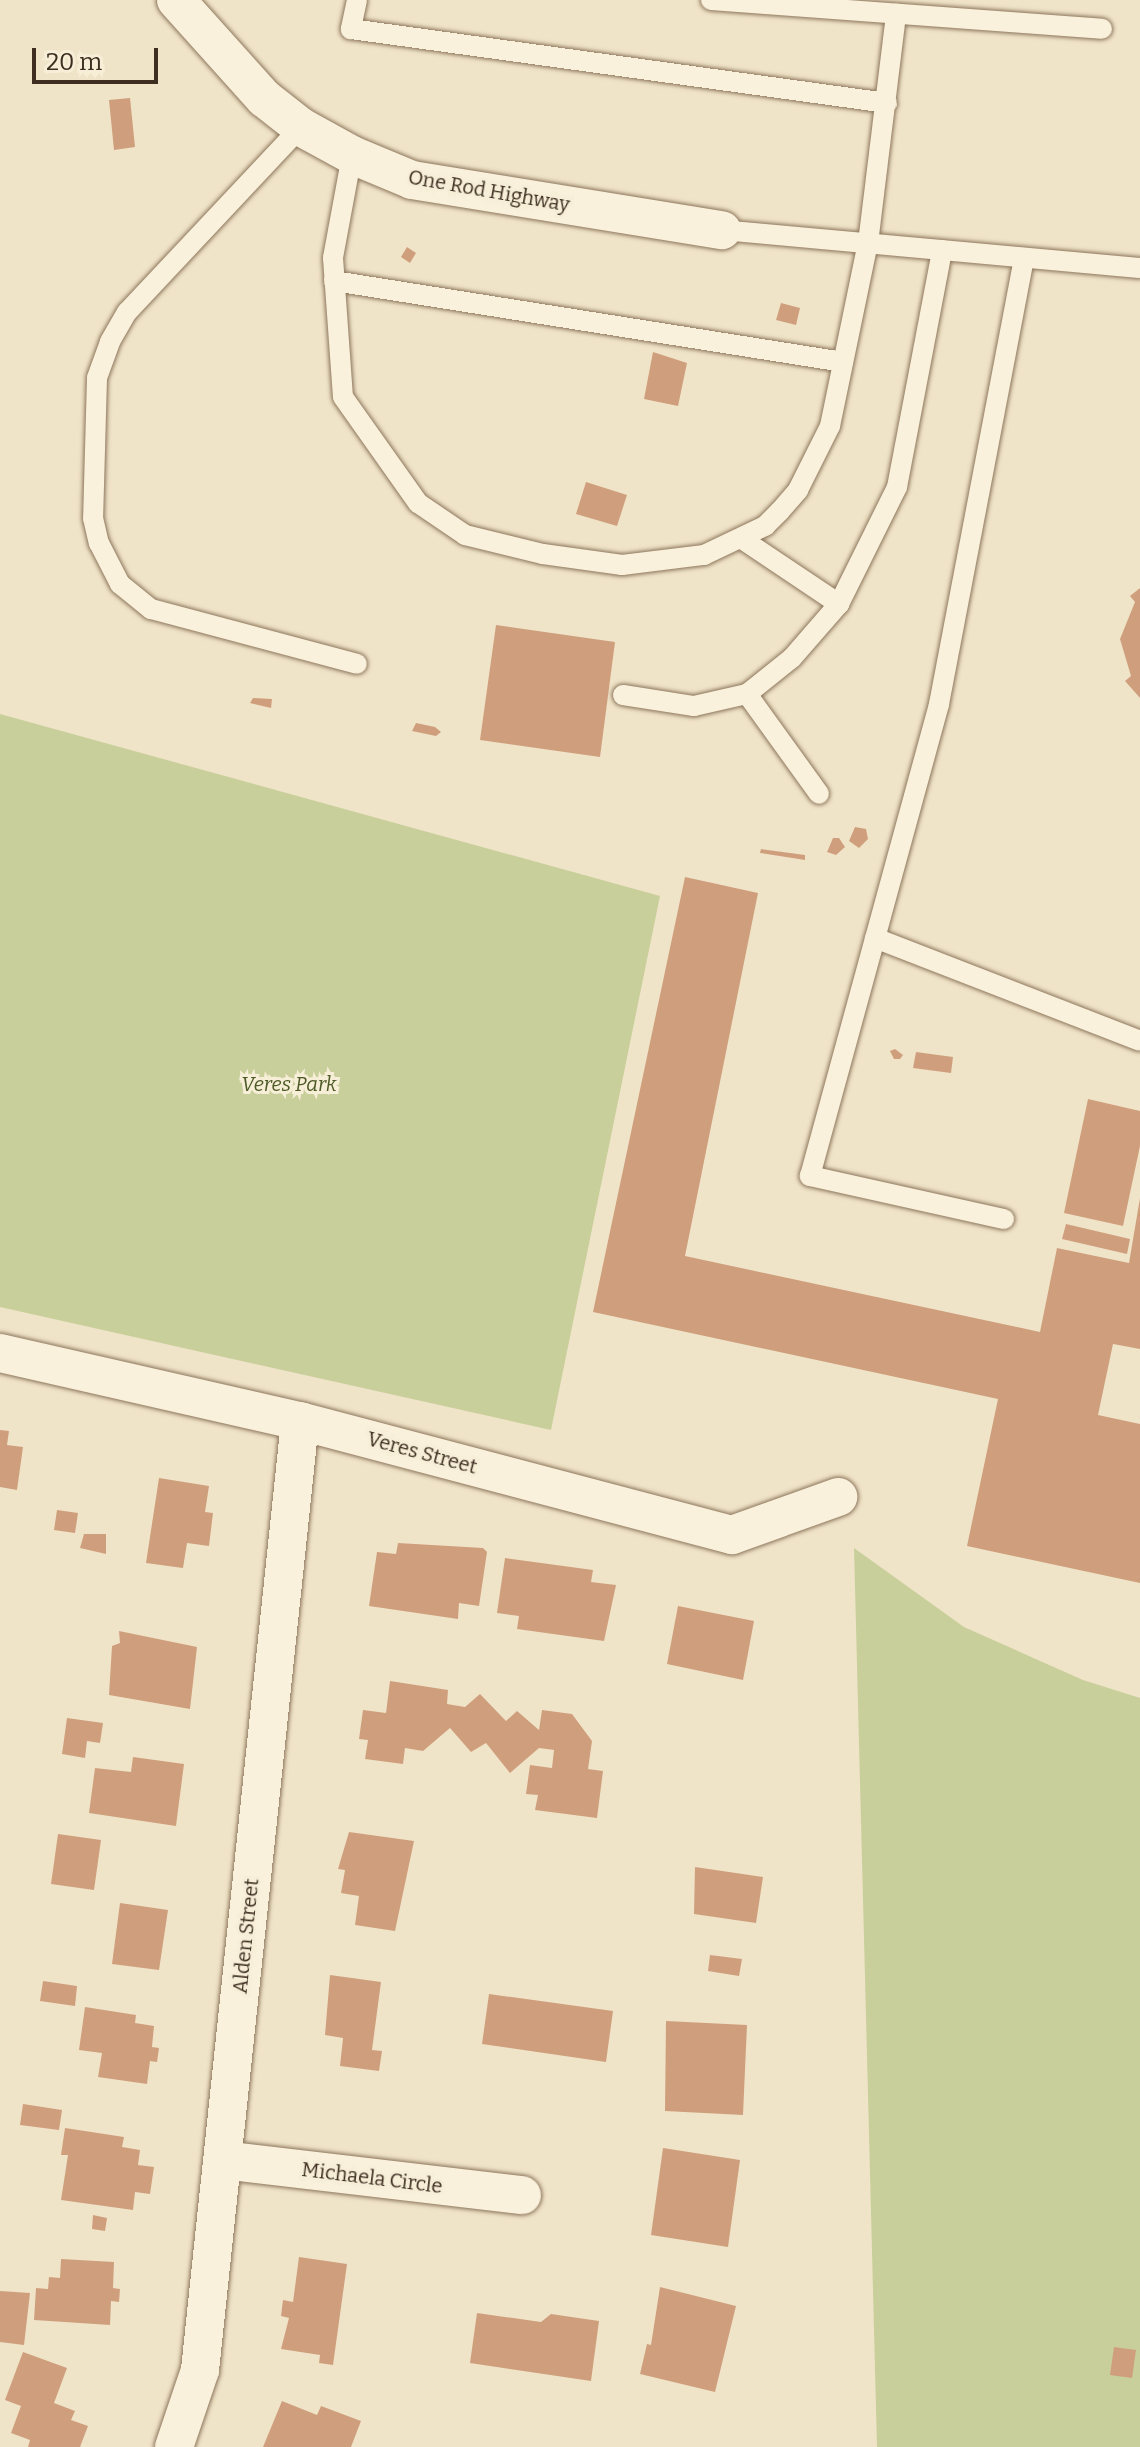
<!DOCTYPE html>
<html>
<head>
<meta charset="utf-8">
<style>
  body { margin:0 }
  #map { position:relative; width:1140px; height:2447px; overflow:hidden; background:#f0e4c8; font-family:Bitter,serif }
  div>[style] { position:absolute }
  [style*='--x'] { left:calc(var(--x)*1px); top:calc(var(--y)*1px); width:calc(var(--w)*1px); rotate:calc(var(--a)*1deg) }
  .green>* { inset:0; background:#c9cf9b }
  .building>* { inset:0; background:#cf9f7d }
  .roads { filter:drop-shadow(0 0 2px #8d765c) drop-shadow(0 0 2px #8d765c) }
  .lane>* { height:20px; margin:-10px; padding:0 10px; transform-origin:10px; border-radius:10px; background:#faf1dc }
  .street>* { height:38px; margin:-19px; padding:0 19px; transform-origin:19px; border-radius:19px; background:#faf1dc }
  span { translate:-50% -50%; white-space:nowrap; text-align:center; line-height:1.15; -webkit-text-stroke:6px #f7eed8; paint-order:stroke }
  .street-label { font-size:20px; color:#3d2e20 }
  .park-label { font-size:20px; color:#4d5a26; font-style:italic }
  .scale { position:absolute; left:32px; top:48px; width:126px; height:36px; box-sizing:border-box; border:4px solid #3d2e20; border-top:0; padding-left:10px; font-size:24px; line-height:28px; white-space:nowrap; color:#3d2e20; -webkit-text-stroke:6px #f7eed8; paint-order:stroke }
</style>
</head>
<body>
<div id="map">
  <div class="green">
    <div style="clip-path:polygon(0 714px,660px 896px,551px 1430px,0 1307px)"></div>
    <div style="clip-path:polygon(854px 1548px,964px 1627px,1083px 1680px,1140px 1698px,1140px 2447px,877px 2447px)"></div>
  </div>
  <div class="building">
    <div style="clip-path:polygon(130px 98px,135px 147px,114px 150px,109px 100px)"></div>
    <div style="clip-path:polygon(407px 247px,416px 253px,410px 263px,401px 257px)"></div>
    <div style="clip-path:polygon(781px 303px,800px 308px,796px 325px,776px 320px)"></div>
    <div style="clip-path:polygon(653px 352px,687px 363px,678px 406px,644px 399px)"></div>
    <div style="clip-path:polygon(586px 482px,627px 495px,617px 526px,576px 514px)"></div>
    <div style="clip-path:polygon(1140px 588px,1140px 698px,1125px 681px,1131px 676px,1120px 639px,1135px 602px,1130px 596px)"></div>
    <div style="clip-path:polygon(496px 625px,615px 642px,600px 757px,480px 740px)"></div>
    <div style="clip-path:polygon(253px 698px,272px 699px,271px 708px,250px 703px)"></div>
    <div style="clip-path:polygon(416px 723px,435px 727px,441px 732px,436px 736px,412px 731px)"></div>
    <div style="clip-path:polygon(855px 827px,866px 829px,868px 839px,859px 848px,849px 841px)"></div>
    <div style="clip-path:polygon(833px 838px,839px 838px,845px 847px,836px 855px,827px 852px)"></div>
    <div style="clip-path:polygon(761px 849px,805px 855px,805px 860px,760px 853px)"></div>
    <div style="clip-path:polygon(685px 877px,758px 893px,685px 1256px,1040px 1332px,1057px 1248px,1129px 1263px,1140px 1198px,1140px 1349px,1113px 1344px,1098px 1415px,1140px 1424px,1140px 1583px,967px 1546px,998px 1399px,593px 1312px)"></div>
    <div style="clip-path:polygon(895px 1049px,903px 1055px,900px 1059px,894px 1059px,890px 1051px)"></div>
    <div style="clip-path:polygon(916px 1052px,953px 1057px,951px 1073px,913px 1068px)"></div>
    <div style="clip-path:polygon(1088px 1099px,1140px 1111px,1140px 1146px,1123px 1226px,1064px 1213px)"></div>
    <div style="clip-path:polygon(1066px 1224px,1130px 1239px,1127px 1254px,1062px 1239px)"></div>
    <div style="clip-path:polygon(0 1430px,9px 1431px,7px 1445px,23px 1447px,17px 1490px,0 1487px)"></div>
    <div style="clip-path:polygon(159px 1478px,209px 1486px,205px 1512px,213px 1513px,209px 1546px,187px 1543px,183px 1568px,146px 1563px)"></div>
    <div style="clip-path:polygon(57px 1510px,78px 1513px,75px 1533px,54px 1530px)"></div>
    <div style="clip-path:polygon(84px 1534px,106px 1534px,106px 1554px,80px 1548px)"></div>
    <div style="clip-path:polygon(398px 1543px,483px 1548px,487px 1552px,479px 1606px,459px 1603px,458px 1619px,369px 1606px,377px 1552px,396px 1554px)"></div>
    <div style="clip-path:polygon(505px 1558px,593px 1570px,591px 1582px,616px 1585px,604px 1641px,517px 1629px,519px 1616px,497px 1613px)"></div>
    <div style="clip-path:polygon(678px 1606px,754px 1621px,743px 1680px,667px 1664px)"></div>
    <div style="clip-path:polygon(119px 1631px,197px 1647px,190px 1709px,109px 1695px,112px 1646px,120px 1643px)"></div>
    <div style="clip-path:polygon(390px 1681px,448px 1690px,447px 1704px,465px 1707px,480px 1694px,506px 1721px,517px 1711px,539px 1730px,542px 1710px,572px 1714px,592px 1741px,588px 1769px,603px 1771px,597px 1818px,535px 1810px,538px 1795px,526px 1794px,530px 1765px,552px 1768px,554px 1750px,539px 1748px,510px 1773px,486px 1743px,471px 1752px,450px 1728px,423px 1751px,405px 1748px,403px 1764px,365px 1759px,368px 1740px,359px 1739px,363px 1710px,386px 1713px)"></div>
    <div style="clip-path:polygon(67px 1718px,103px 1723px,100px 1743px,87px 1741px,85px 1758px,62px 1754px)"></div>
    <div style="clip-path:polygon(133px 1757px,184px 1764px,176px 1826px,89px 1813px,95px 1768px,131px 1772px)"></div>
    <div style="clip-path:polygon(349px 1832px,414px 1841px,395px 1931px,355px 1925px,359px 1896px,341px 1893px,345px 1870px,338px 1869px)"></div>
    <div style="clip-path:polygon(58px 1834px,101px 1840px,94px 1890px,51px 1884px)"></div>
    <div style="clip-path:polygon(695px 1867px,763px 1877px,756px 1923px,694px 1914px)"></div>
    <div style="clip-path:polygon(120px 1903px,168px 1910px,159px 1970px,112px 1964px)"></div>
    <div style="clip-path:polygon(710px 1955px,742px 1959px,739px 1976px,708px 1971px)"></div>
    <div style="clip-path:polygon(330px 1975px,381px 1982px,372px 2050px,382px 2051px,379px 2071px,340px 2066px,343px 2038px,325px 2035px)"></div>
    <div style="clip-path:polygon(43px 1981px,77px 1986px,75px 2006px,40px 2001px)"></div>
    <div style="clip-path:polygon(489px 1994px,613px 2011px,606px 2062px,482px 2044px)"></div>
    <div style="clip-path:polygon(85px 2007px,136px 2015px,135px 2023px,154px 2026px,152px 2047px,159px 2048px,157px 2062px,150px 2061px,147px 2084px,98px 2077px,102px 2053px,79px 2050px)"></div>
    <div style="clip-path:polygon(666px 2021px,747px 2025px,743px 2115px,665px 2111px)"></div>
    <div style="clip-path:polygon(23px 2104px,62px 2110px,59px 2130px,20px 2125px)"></div>
    <div style="clip-path:polygon(65px 2128px,124px 2137px,122px 2147px,140px 2150px,138px 2165px,154px 2167px,150px 2194px,135px 2192px,133px 2210px,61px 2200px,68px 2155px,61px 2155px)"></div>
    <div style="clip-path:polygon(663px 2148px,740px 2160px,728px 2247px,651px 2235px)"></div>
    <div style="clip-path:polygon(93px 2215px,107px 2218px,105px 2231px,92px 2229px)"></div>
    <div style="clip-path:polygon(299px 2257px,347px 2264px,333px 2365px,319px 2363px,320px 2355px,281px 2349px,289px 2318px,281px 2316px,283px 2300px,293px 2302px)"></div>
    <div style="clip-path:polygon(61px 2259px,114px 2262px,113px 2288px,120px 2289px,119px 2302px,111px 2301px,110px 2325px,34px 2320px,36px 2288px,48px 2289px,49px 2277px,60px 2278px)"></div>
    <div style="clip-path:polygon(660px 2287px,736px 2306px,715px 2392px,640px 2374px,647px 2344px,651px 2345px)"></div>
    <div style="clip-path:polygon(0 2291px,30px 2293px,24px 2345px,0 2342px)"></div>
    <div style="clip-path:polygon(477px 2313px,541px 2322px,551px 2314px,599px 2321px,591px 2381px,470px 2363px)"></div>
    <div style="clip-path:polygon(1114px 2347px,1136px 2350px,1132px 2378px,1110px 2375px)"></div>
    <div style="clip-path:polygon(23px 2352px,67px 2368px,54px 2403px,75px 2411px,71px 2420px,88px 2426px,80px 2447px,28px 2447px,30px 2440px,11px 2433px,21px 2406px,5px 2400px)"></div>
    <div style="clip-path:polygon(282px 2401px,317px 2415px,321px 2406px,361px 2421px,351px 2447px,263px 2447px)"></div>
  </div>
  <div class="roads">
    <div class="lane">
      <div style="--x:357;--y:0;--w:30;--a:102"></div>
      <div style="--x:351;--y:29;--w:541;--a:7.86"></div>
      <div style="--x:711;--y:0;--w:392;--a:4.2"></div>
      <div style="--x:301;--y:127;--w:254;--a:133.2"></div>
      <div style="--x:127;--y:312;--w:34;--a:120"></div>
      <div style="--x:110;--y:342;--w:38;--a:110"></div>
      <div style="--x:97;--y:378;--w:140;--a:91.6"></div>
      <div style="--x:93;--y:518;--w:26;--a:77"></div>
      <div style="--x:99;--y:543;--w:46;--a:62.9"></div>
      <div style="--x:120;--y:584;--w:40;--a:39"></div>
      <div style="--x:151;--y:609;--w:213;--a:14.9"></div>
      <div style="--x:352;--y:155;--w:105;--a:100.5"></div>
      <div style="--x:333;--y:258;--w:139;--a:85.9"></div>
      <div style="--x:343;--y:397;--w:130;--a:54.7"></div>
      <div style="--x:418;--y:503;--w:57;--a:34.2"></div>
      <div style="--x:465;--y:535;--w:80;--a:13.7"></div>
      <div style="--x:543;--y:554;--w:80;--a:7.9"></div>
      <div style="--x:622;--y:565;--w:83;--a:-7"></div>
      <div style="--x:704;--y:555;--w:68;--a:-25.4"></div>
      <div style="--x:765;--y:526;--w:21;--a:-45"></div>
      <div style="--x:780;--y:511;--w:28;--a:-49"></div>
      <div style="--x:798;--y:490;--w:72;--a:-63.4"></div>
      <div style="--x:830;--y:426;--w:187;--a:-78.3"></div>
      <div style="--x:868;--y:243;--w:231;--a:-83"></div>
      <div style="--x:722;--y:230;--w:420;--a:5.2"></div>
      <div style="--x:334;--y:281;--w:515;--a:9.04"></div>
      <div style="--x:742;--y:539;--w:117;--a:33.8"></div>
      <div style="--x:747;--y:694;--w:123;--a:54.2"></div>
      <div style="--x:623;--y:695;--w:72;--a:8.8"></div>
      <div style="--x:694;--y:706;--w:54;--a:-12.8"></div>
      <div style="--x:747;--y:694;--w:58;--a:-38.7"></div>
      <div style="--x:792;--y:658;--w:72;--a:-49"></div>
      <div style="--x:839;--y:604;--w:131;--a:-63.6"></div>
      <div style="--x:897;--y:487;--w:241;--a:-79.2"></div>
      <div style="--x:875;--y:938;--w:284;--a:21.2"></div>
      <div style="--x:1004;--y:1219;--w:199;--a:-167.5"></div>
      <div style="--x:810;--y:1176;--w:489;--a:-74.7"></div>
      <div style="--x:939;--y:704;--w:454;--a:-79.2"></div>
    </div>
    <div class="street">
      <div style="--x:176;--y:0;--w:132;--a:48.1"></div>
      <div style="--x:264;--y:98;--w:47;--a:38.1"></div>
      <div style="--x:301;--y:127;--w:58;--a:28.8"></div>
      <div style="--x:352;--y:155;--w:65;--a:22.6"></div>
      <div style="--x:412;--y:180;--w:314;--a:9.2"></div>
      <div style="--x:0;--y:1353;--w:308;--a:12.8"></div>
      <div style="--x:300;--y:1421;--w:447;--a:14.8"></div>
      <div style="--x:732;--y:1535;--w:113;--a:-19.7"></div>
      <div style="--x:223;--y:2160;--w:301;--a:6.7"></div>
      <div style="--x:174;--y:2447;--w:81;--a:-71.3"></div>
      <div style="--x:200;--y:2370;--w:954;--a:-83.98"></div>
    </div>
  </div>
  <div class="street-label">
    <span style="left:489px;top:191px;rotate:10deg">One Rod Highway</span>
    <span style="left:422px;top:1453px;rotate:15deg">Veres Street</span>
    <span style="left:246px;top:1936px;rotate:-84deg">Alden Street</span>
    <span style="left:372px;top:2178px;rotate:7deg">Michaela Circle</span>
  </div>
  <div class="park-label">
    <span style="left:289px;top:1084px">Veres Park</span>
  </div>
  <div class="scale">20 m</div>
</div>
</body>
</html>
